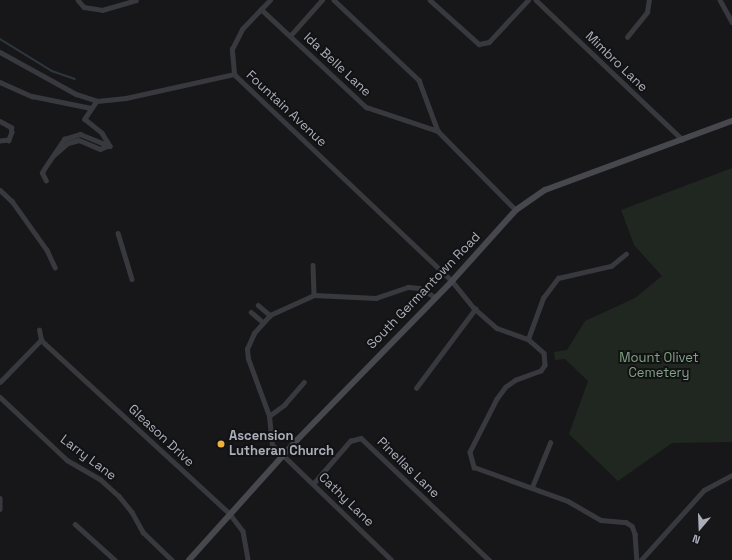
<!DOCTYPE html>
<html>
<head>
<meta charset="utf-8">
<style>
  body { margin:0 }
  #map { position:relative; width:732px; height:560px; overflow:hidden; background:#171719; font-family:"Space Grotesk",sans-serif }
  div>[style] { position:absolute }
  [style*='--x'] { left:calc(var(--x)*1px); top:calc(var(--y)*1px); width:calc(var(--w)*1px); rotate:calc(var(--a)*1deg) }
  .green>* { inset:0; background:#1f2720 }
  .stream>* { height:1.5px; margin:-0.75px; padding:0 0.75px; transform-origin:0.75px; border-radius:0.75px; background:#2e363d }
  .minor>* { height:4.5px; margin:-2.25px; padding:0 2.25px; transform-origin:2.25px; border-radius:2.25px; background:#38393e }
  .secondary>* { height:6px; margin:-3px; padding:0 3px; transform-origin:3px; border-radius:3px; background:#46484e }
  .dots>* { width:11px; height:11px; translate:-50% -50%; box-sizing:border-box; border:2px solid #121214; border-radius:50% }
  span { translate:-50% -50%; white-space:nowrap; text-align:center; line-height:1.15; -webkit-text-stroke:4px #121214; paint-order:stroke }
  .street-label { font-size:13px; color:#aaaeb9 }
  .park-label { font-size:13px; color:#82a384 }
  .poi-label { font-size:13px; color:#aaaeb9; font-weight:700 }
  .left { translate:0 -50%; text-align:left }
  .north { position:absolute; left:680px; top:508px; width:40px; height:40px; -webkit-text-stroke:3px #121214; paint-order:stroke; rotate:199deg; font-size:11px; font-weight:700; line-height:16px; text-align:center; color:#aaaeb9 }
  .north::after { content:''; display:block; margin:auto; width:14px; height:18px; background:#aaaeb9; clip-path:polygon(50% 0,100% 100%,50% 72%,0 100%) }
</style>
</head>
<body>
<div id="map">
  <div class="green">
    <div style="clip-path:polygon(732px 168px,732px 442px,672px 443px,618px 481px,569px 434px,588px 381px,565px 359px,555px 360px,554px 352px,567px 350px,585px 321px,635px 298px,662px 276px,634px 245px,621px 210px)"></div>
  </div>
  <div class="stream">
    <div style="--x:0;--y:39;--w:61;--a:31.6"></div>
    <div style="--x:52;--y:71;--w:24;--a:19"></div>
  </div>
  <div class="minor">
    <div style="--x:78;--y:0;--w:9;--a:49"></div>
    <div style="--x:84;--y:7;--w:18;--a:9"></div>
    <div style="--x:102;--y:10;--w:35;--a:-16"></div>
    <div style="--x:334;--y:0;--w:117;--a:43.3"></div>
    <div style="--x:419;--y:80;--w:54;--a:69.6"></div>
    <div style="--x:430;--y:0;--w:66;--a:41.9"></div>
    <div style="--x:479;--y:44;--w:10;--a:-11"></div>
    <div style="--x:489;--y:42;--w:57;--a:-47.1"></div>
    <div style="--x:536;--y:0;--w:202;--a:43.6"></div>
    <div style="--x:720;--y:0;--w:25;--a:61"></div>
    <div style="--x:261;--y:9;--w:144;--a:43"></div>
    <div style="--x:366;--y:107;--w:76;--a:18.4"></div>
    <div style="--x:438;--y:131;--w:111;--a:45.4"></div>
    <div style="--x:290;--y:36;--w:48;--a:-48.4"></div>
    <div style="--x:627;--y:37;--w:32;--a:-51"></div>
    <div style="--x:647;--y:12;--w:12;--a:-81"></div>
    <div style="--x:0;--y:52;--w:87;--a:28.9"></div>
    <div style="--x:76;--y:94;--w:22;--a:18"></div>
    <div style="--x:97;--y:101;--w:29;--a:-6"></div>
    <div style="--x:126;--y:98;--w:111;--a:-12.5"></div>
    <div style="--x:234;--y:74;--w:301;--a:43.5"></div>
    <div style="--x:452;--y:281;--w:36;--a:51"></div>
    <div style="--x:475;--y:309;--w:29;--a:41"></div>
    <div style="--x:497;--y:328;--w:33;--a:20"></div>
    <div style="--x:528;--y:339;--w:21;--a:41"></div>
    <div style="--x:544;--y:353;--w:12;--a:85"></div>
    <div style="--x:545;--y:365;--w:7;--a:124"></div>
    <div style="--x:541;--y:371;--w:27;--a:160"></div>
    <div style="--x:516;--y:380;--w:12;--a:145"></div>
    <div style="--x:506;--y:387;--w:15;--a:127"></div>
    <div style="--x:497;--y:399;--w:59;--a:117"></div>
    <div style="--x:470;--y:452;--w:16;--a:75"></div>
    <div style="--x:474;--y:467;--w:100;--a:19.9"></div>
    <div style="--x:568;--y:501;--w:38;--a:30"></div>
    <div style="--x:601;--y:520;--w:25;--a:5"></div>
    <div style="--x:626;--y:522;--w:7;--a:34"></div>
    <div style="--x:632;--y:526;--w:9;--a:69"></div>
    <div style="--x:635;--y:534;--w:26;--a:86"></div>
    <div style="--x:234;--y:74;--w:25;--a:-95"></div>
    <div style="--x:232;--y:49;--w:22;--a:-63"></div>
    <div style="--x:242;--y:29;--w:40;--a:-46"></div>
    <div style="--x:0;--y:82;--w:35;--a:24"></div>
    <div style="--x:32;--y:96;--w:60;--a:11.5"></div>
    <div style="--x:97;--y:101;--w:22;--a:124"></div>
    <div style="--x:85;--y:119;--w:22;--a:39"></div>
    <div style="--x:102;--y:133;--w:15;--a:58"></div>
    <div style="--x:0;--y:121;--w:13;--a:29"></div>
    <div style="--x:11;--y:127;--w:5;--a:79"></div>
    <div style="--x:12;--y:132;--w:9;--a:111"></div>
    <div style="--x:9;--y:140;--w:9;--a:174"></div>
    <div style="--x:54;--y:155;--w:18;--a:-41"></div>
    <div style="--x:68;--y:143;--w:11;--a:-15"></div>
    <div style="--x:79;--y:140;--w:23;--a:23"></div>
    <div style="--x:100;--y:149;--w:8;--a:-23"></div>
    <div style="--x:46;--y:181;--w:9;--a:-117"></div>
    <div style="--x:42;--y:173;--w:4;--a:-63"></div>
    <div style="--x:44;--y:169;--w:36;--a:-56"></div>
    <div style="--x:64;--y:139;--w:17;--a:-17"></div>
    <div style="--x:80;--y:134;--w:32;--a:22"></div>
    <div style="--x:0;--y:190;--w:16;--a:43"></div>
    <div style="--x:12;--y:201;--w:60;--a:54.5"></div>
    <div style="--x:47;--y:250;--w:19;--a:65"></div>
    <div style="--x:118;--y:233;--w:48;--a:73.1"></div>
    <div style="--x:313;--y:265;--w:30;--a:88"></div>
    <div style="--x:258;--y:305;--w:16;--a:40"></div>
    <div style="--x:251;--y:312;--w:16;--a:40"></div>
    <div style="--x:528;--y:339;--w:44;--a:-69.9"></div>
    <div style="--x:543;--y:298;--w:25;--a:-53"></div>
    <div style="--x:558;--y:278;--w:54;--a:-12.8"></div>
    <div style="--x:611;--y:266;--w:19;--a:-39"></div>
    <div style="--x:41;--y:340;--w:257;--a:42.6"></div>
    <div style="--x:230;--y:514;--w:21;--a:53"></div>
    <div style="--x:243;--y:531;--w:29;--a:80"></div>
    <div style="--x:0;--y:382;--w:59;--a:-45.7"></div>
    <div style="--x:41;--y:340;--w:10;--a:-101"></div>
    <div style="--x:416;--y:388;--w:99;--a:-53.2"></div>
    <div style="--x:0;--y:397;--w:92;--a:43.2"></div>
    <div style="--x:67;--y:460;--w:38;--a:30"></div>
    <div style="--x:100;--y:479;--w:25;--a:42"></div>
    <div style="--x:119;--y:496;--w:21;--a:51"></div>
    <div style="--x:132;--y:512;--w:23;--a:61"></div>
    <div style="--x:143;--y:532;--w:40;--a:44"></div>
    <div style="--x:269;--y:416;--w:19;--a:-36"></div>
    <div style="--x:284;--y:405;--w:30;--a:-49"></div>
    <div style="--x:313;--y:484;--w:57;--a:-49.3"></div>
    <div style="--x:350;--y:441;--w:11;--a:-15"></div>
    <div style="--x:361;--y:438;--w:177;--a:43.6"></div>
    <div style="--x:532;--y:487;--w:48;--a:-67.8"></div>
    <div style="--x:0;--y:498;--w:11;--a:90"></div>
    <div style="--x:75;--y:524;--w:54;--a:42"></div>
    <div style="--x:391;--y:560;--w:165;--a:-136"></div>
    <div style="--x:272;--y:445;--w:29;--a:-96"></div>
    <div style="--x:269;--y:416;--w:61;--a:-110.2"></div>
    <div style="--x:248;--y:359;--w:10;--a:-96"></div>
    <div style="--x:247;--y:349;--w:17;--a:-66"></div>
    <div style="--x:254;--y:333;--w:24;--a:-48"></div>
    <div style="--x:270;--y:315;--w:48;--a:-24.4"></div>
    <div style="--x:314;--y:295;--w:62;--a:2.8"></div>
    <div style="--x:376;--y:298;--w:34;--a:-19"></div>
    <div style="--x:408;--y:287;--w:11;--a:5"></div>
    <div style="--x:419;--y:288;--w:18;--a:29"></div>
    <div style="--x:641;--y:560;--w:94;--a:-48"></div>
    <div style="--x:704;--y:490;--w:32;--a:-28"></div>
  </div>
  <div class="secondary">
    <div style="--x:189;--y:560;--w:161;--a:-48"></div>
    <div style="--x:297;--y:440;--w:222;--a:-45.7"></div>
    <div style="--x:452;--y:281;--w:96;--a:-48"></div>
    <div style="--x:516;--y:210;--w:35;--a:-35"></div>
    <div style="--x:545;--y:190;--w:199;--a:-20.3"></div>
  </div>
  <div class="dots">
    <div style="left:221px;top:444px;background:#ecb23d"></div>
  </div>
  <div class="street-label">
    <span style="left:616px;top:62px;rotate:44deg">Mimbro Lane</span>
    <span style="left:337px;top:65px;rotate:43deg">Ida Belle Lane</span>
    <span style="left:286px;top:109px;rotate:43deg">Fountain Avenue</span>
    <span style="left:424px;top:291px;rotate:-46deg">South Germantown Road</span>
    <span style="left:161px;top:436px;rotate:43deg">Gleason Drive</span>
    <span style="left:88px;top:458px;rotate:37deg">Larry Lane</span>
    <span style="left:408px;top:468px;rotate:44deg">Pinellas Lane</span>
    <span style="left:346px;top:500px;rotate:44deg">Cathy Lane</span>
  </div>
  <div class="park-label">
    <span style="left:659px;top:366px">Mount Olivet<br>Cemetery</span>
  </div>
  <div class="poi-label">
    <span class="left" style="left:229px;top:444px">Ascension<br>Lutheran Church</span>
  </div>
  <div class="north">N</div>
</div>
</body>
</html>
